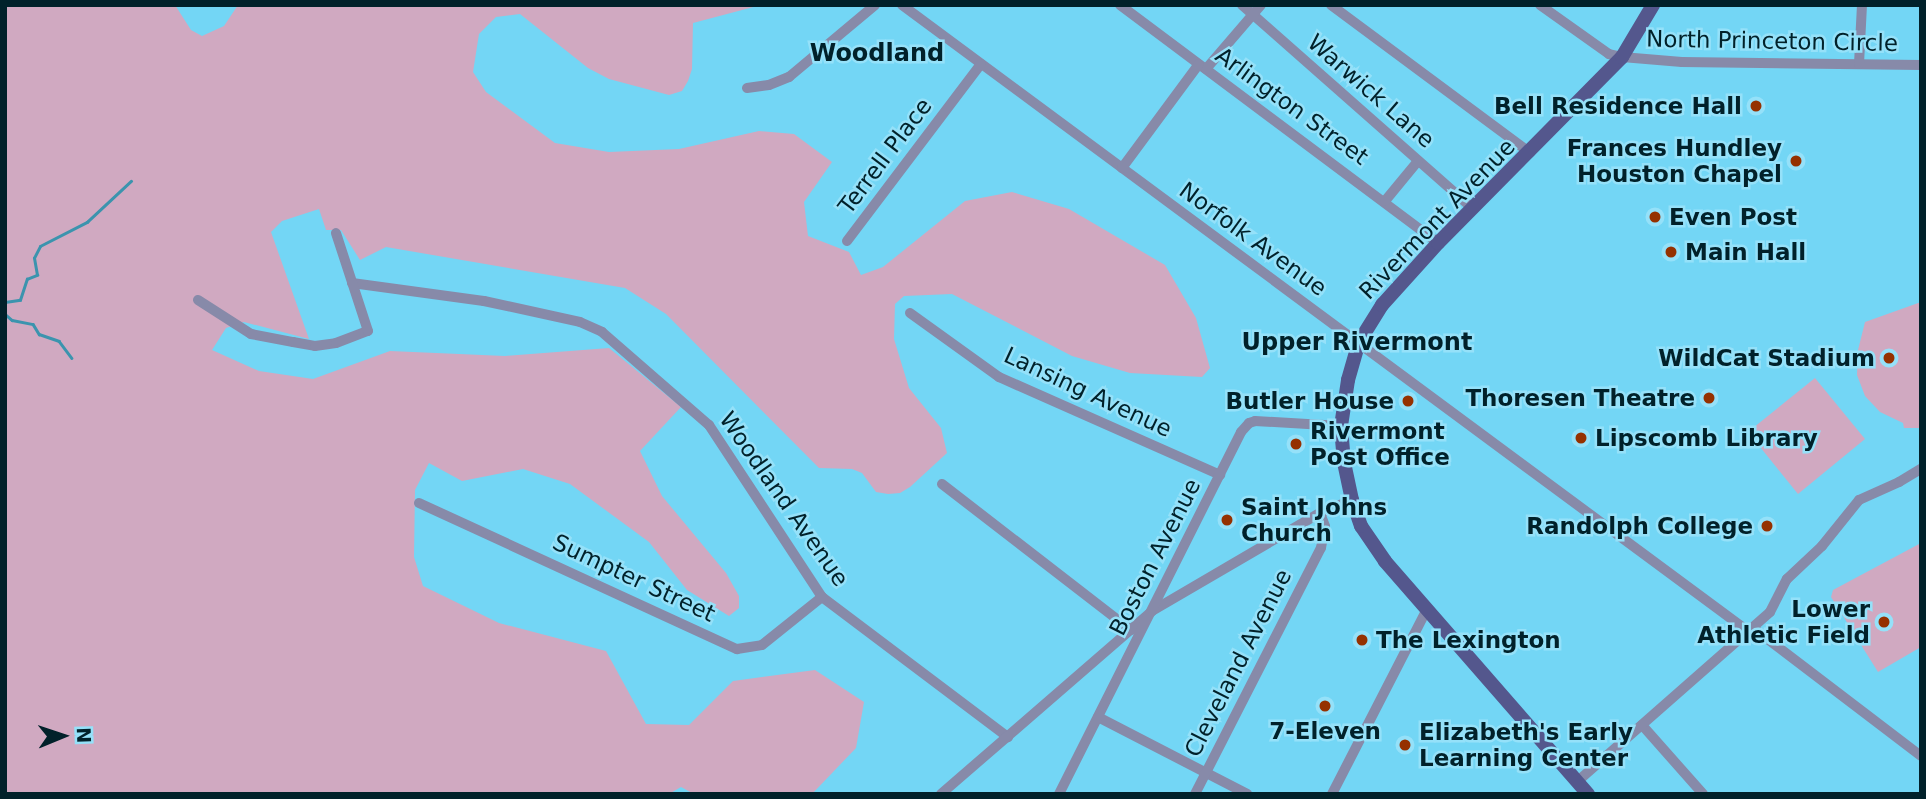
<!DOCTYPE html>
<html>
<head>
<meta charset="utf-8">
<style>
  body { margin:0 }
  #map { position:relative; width:1926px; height:799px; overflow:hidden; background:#73d6f5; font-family:"DejaVu Sans",sans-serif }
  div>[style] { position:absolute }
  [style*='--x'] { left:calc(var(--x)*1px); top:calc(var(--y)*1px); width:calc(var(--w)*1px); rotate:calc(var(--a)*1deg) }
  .green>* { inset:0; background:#d0a9c1 }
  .stream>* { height:2.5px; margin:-1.25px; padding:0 1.25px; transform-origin:1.25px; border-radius:1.25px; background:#3b94ae }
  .minor>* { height:10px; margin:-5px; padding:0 5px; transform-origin:5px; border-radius:5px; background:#878aa9 }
  .major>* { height:14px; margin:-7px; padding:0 7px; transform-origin:7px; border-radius:7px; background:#54578d }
  .dots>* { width:19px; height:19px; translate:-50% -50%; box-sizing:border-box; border:4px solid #95e1f9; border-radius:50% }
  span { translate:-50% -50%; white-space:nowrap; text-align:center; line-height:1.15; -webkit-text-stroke:5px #95e1f9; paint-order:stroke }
  .street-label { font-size:23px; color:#01212a }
  .poi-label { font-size:23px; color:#01212a; font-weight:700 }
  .right { translate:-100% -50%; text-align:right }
  .left { translate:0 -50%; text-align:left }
  .neighbourhood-label { font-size:24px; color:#01212a; font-weight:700 }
  .frame { position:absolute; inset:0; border:7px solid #01212a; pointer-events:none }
  .north { position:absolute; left:28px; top:701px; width:70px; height:70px; -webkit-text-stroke:5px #95e1f9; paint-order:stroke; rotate:88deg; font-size:19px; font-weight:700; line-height:28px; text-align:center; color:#01212a }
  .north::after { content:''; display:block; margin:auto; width:24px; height:32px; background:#01212a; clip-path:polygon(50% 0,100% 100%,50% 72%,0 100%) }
</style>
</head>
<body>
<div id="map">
  <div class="green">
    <div style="clip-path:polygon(5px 5px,175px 5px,191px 30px,202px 36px,224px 26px,238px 5px,761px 5px,693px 23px,692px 69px,688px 81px,682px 91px,669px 95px,609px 79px,588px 68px,520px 14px,496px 17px,479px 34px,473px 72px,486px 92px,555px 143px,609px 152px,679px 149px,759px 131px,794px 134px,832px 162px,804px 202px,808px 236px,849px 252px,861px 275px,883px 267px,965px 201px,1012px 192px,1069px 209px,1165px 265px,1196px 318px,1210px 368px,1202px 377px,1130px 373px,1072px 356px,952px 294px,904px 296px,895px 304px,894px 339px,909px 388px,941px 428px,947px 453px,910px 487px,900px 493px,888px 494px,876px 492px,862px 473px,852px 469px,819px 468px,666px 314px,625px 288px,386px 247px,360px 260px,341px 230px,326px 230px,319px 209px,282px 221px,271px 232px,309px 339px,244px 322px,226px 328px,212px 350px,259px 371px,313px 379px,390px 351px,505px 356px,609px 348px,681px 407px,640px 451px,662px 496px,726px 573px,739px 596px,739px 608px,729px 616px,687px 590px,649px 542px,570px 484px,523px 469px,462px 481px,429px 463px,415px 490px,414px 557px,423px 586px,499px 623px,606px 651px,646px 724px,689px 725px,733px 681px,815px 670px,864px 702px,856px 748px,812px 794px,694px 794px,681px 787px,669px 794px,5px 794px)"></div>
    <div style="clip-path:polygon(1921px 302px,1921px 428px,1904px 428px,1903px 423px,1880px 412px,1865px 396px,1857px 375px,1858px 350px,1865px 322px)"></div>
    <div style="clip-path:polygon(1815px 378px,1865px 439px,1798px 494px,1748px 432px)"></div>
    <div style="clip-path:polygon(1921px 543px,1921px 647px,1878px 672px,1831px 597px,1833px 590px)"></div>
  </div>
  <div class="stream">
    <div style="--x:5;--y:302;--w:15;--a:-8"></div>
    <div style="--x:20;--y:300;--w:22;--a:-72"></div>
    <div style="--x:27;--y:279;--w:11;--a:-22"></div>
    <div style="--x:37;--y:275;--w:17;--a:-100"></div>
    <div style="--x:34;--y:258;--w:13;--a:-63"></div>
    <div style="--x:40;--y:246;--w:53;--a:-27.1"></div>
    <div style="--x:87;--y:222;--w:60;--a:-43"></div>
    <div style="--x:5;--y:314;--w:9;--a:41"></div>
    <div style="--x:12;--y:320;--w:21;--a:11"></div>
    <div style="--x:33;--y:324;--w:12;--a:59"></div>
    <div style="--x:39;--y:334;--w:21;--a:19"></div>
    <div style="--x:59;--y:341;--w:21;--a:53"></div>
  </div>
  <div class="minor">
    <div style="--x:902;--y:5;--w:1054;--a:36.51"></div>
    <div style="--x:1120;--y:5;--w:397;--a:36.8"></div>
    <div style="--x:1242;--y:5;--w:308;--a:41.4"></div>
    <div style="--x:1331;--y:5;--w:248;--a:36.6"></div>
    <div style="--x:1540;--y:5;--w:85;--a:35.4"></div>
    <div style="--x:1609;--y:54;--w:13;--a:13"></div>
    <div style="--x:1622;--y:57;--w:60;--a:4.8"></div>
    <div style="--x:1682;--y:62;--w:239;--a:0.7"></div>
    <div style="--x:1859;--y:64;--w:59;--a:-87.1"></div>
    <div style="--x:1206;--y:69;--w:84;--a:-49.3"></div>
    <div style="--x:747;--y:88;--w:22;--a:-8"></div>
    <div style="--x:769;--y:85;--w:22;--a:-22"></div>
    <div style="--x:789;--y:77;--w:112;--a:-39.9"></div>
    <div style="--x:1122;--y:168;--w:129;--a:-53.5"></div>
    <div style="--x:1385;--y:201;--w:52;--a:-50.5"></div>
    <div style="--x:847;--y:241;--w:222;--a:-52.9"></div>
    <div style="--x:352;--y:283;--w:133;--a:7.8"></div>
    <div style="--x:484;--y:301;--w:98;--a:12.3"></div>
    <div style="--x:580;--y:322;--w:24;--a:24"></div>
    <div style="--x:602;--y:332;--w:142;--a:41"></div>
    <div style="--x:709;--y:425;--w:206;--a:56.7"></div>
    <div style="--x:822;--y:597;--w:233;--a:37"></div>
    <div style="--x:198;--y:300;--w:63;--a:32.7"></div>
    <div style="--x:251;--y:334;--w:43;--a:10.8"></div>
    <div style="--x:293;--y:342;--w:22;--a:10"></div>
    <div style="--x:315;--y:346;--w:21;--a:-8"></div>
    <div style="--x:336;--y:343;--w:34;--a:-21"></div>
    <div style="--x:368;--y:331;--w:103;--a:-108.1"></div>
    <div style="--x:910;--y:313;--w:110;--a:35.7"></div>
    <div style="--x:999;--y:377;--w:242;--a:23.9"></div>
    <div style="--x:942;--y:484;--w:239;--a:37.7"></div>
    <div style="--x:419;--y:503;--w:350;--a:24.7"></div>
    <div style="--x:737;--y:649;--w:25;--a:-9"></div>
    <div style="--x:762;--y:645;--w:77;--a:-38.7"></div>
    <div style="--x:1753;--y:628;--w:211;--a:37.3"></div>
    <div style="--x:1098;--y:717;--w:168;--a:27.3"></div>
    <div style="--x:1642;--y:725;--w:92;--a:48.5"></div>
    <div style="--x:1579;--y:780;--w:254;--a:-41.3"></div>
    <div style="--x:1770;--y:612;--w:37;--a:-63"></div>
    <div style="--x:1787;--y:579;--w:48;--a:-43.3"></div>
    <div style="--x:1822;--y:546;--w:59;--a:-51.2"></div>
    <div style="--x:1859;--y:500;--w:44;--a:-24.2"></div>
    <div style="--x:1899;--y:482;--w:26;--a:-31"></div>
    <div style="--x:941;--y:794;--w:279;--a:-40.9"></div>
    <div style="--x:1152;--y:611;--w:194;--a:-30.3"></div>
    <div style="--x:1320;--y:513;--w:35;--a:-22"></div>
    <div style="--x:1059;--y:794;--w:405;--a:-63.3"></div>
    <div style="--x:1241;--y:432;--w:12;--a:-48"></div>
    <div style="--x:1249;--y:423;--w:6;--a:-18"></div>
    <div style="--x:1255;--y:421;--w:86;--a:3.3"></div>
    <div style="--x:1195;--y:794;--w:276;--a:-62.9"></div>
    <div style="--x:1321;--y:548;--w:22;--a:-80"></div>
    <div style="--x:1325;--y:526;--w:14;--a:-111"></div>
    <div style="--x:1332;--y:794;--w:206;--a:-62.8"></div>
  </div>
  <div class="major">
    <div style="--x:1588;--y:794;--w:309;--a:-131.1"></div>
    <div style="--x:1385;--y:561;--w:42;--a:-124.4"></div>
    <div style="--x:1361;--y:526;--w:28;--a:-109"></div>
    <div style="--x:1352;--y:500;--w:39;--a:-102"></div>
    <div style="--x:1344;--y:462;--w:36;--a:-95"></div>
    <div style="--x:1341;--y:426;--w:47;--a:-81.3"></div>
    <div style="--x:1348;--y:380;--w:40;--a:-74"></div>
    <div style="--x:1359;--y:342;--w:44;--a:-58.1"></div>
    <div style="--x:1382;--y:305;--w:84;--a:-47.9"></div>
    <div style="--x:1438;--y:243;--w:262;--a:-45.3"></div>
    <div style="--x:1622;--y:57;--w:61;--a:-59.2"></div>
  </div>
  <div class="dots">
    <div style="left:1756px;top:106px;background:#953100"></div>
    <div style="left:1796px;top:161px;background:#953100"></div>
    <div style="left:1655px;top:217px;background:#953100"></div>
    <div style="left:1671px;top:252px;background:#953100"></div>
    <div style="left:1889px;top:358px;background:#953100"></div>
    <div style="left:1709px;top:398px;background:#953100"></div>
    <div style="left:1408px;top:401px;background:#953100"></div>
    <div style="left:1581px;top:438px;background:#953100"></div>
    <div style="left:1296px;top:444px;background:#953100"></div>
    <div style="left:1227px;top:520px;background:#953100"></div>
    <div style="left:1767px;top:526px;background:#953100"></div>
    <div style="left:1884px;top:622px;background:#953100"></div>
    <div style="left:1362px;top:640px;background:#953100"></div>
    <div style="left:1325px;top:706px;background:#953100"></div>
    <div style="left:1405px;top:745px;background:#953100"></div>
  </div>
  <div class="street-label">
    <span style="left:1772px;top:41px;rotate:1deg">North Princeton Circle</span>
    <span style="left:1371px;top:91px;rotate:41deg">Warwick Lane</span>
    <span style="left:1292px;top:106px;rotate:36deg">Arlington Street</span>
    <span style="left:885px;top:156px;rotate:-53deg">Terrell Place</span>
    <span style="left:1437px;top:219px;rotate:-46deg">Rivermont Avenue</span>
    <span style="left:1253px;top:239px;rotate:36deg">Norfolk Avenue</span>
    <span style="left:1088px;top:392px;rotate:25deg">Lansing Avenue</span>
    <span style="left:784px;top:499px;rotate:55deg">Woodland Avenue</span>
    <span style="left:1155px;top:557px;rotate:-63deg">Boston Avenue</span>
    <span style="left:634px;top:578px;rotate:25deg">Sumpter Street</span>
    <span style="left:1238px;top:663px;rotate:-63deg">Cleveland Avenue</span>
  </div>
  <div class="poi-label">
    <span class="right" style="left:1742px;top:106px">Bell Residence Hall</span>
    <span class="right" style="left:1782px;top:161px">Frances Hundley<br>Houston Chapel</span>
    <span class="left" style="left:1669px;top:217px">Even Post</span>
    <span class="left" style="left:1685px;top:252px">Main Hall</span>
    <span class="right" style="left:1875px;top:358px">WildCat Stadium</span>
    <span class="right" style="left:1695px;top:398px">Thoresen Theatre</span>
    <span class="right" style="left:1394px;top:401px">Butler House</span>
    <span class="left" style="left:1310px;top:444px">Rivermont<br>Post Office</span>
    <span class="left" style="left:1595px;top:438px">Lipscomb Library</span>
    <span class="left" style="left:1241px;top:520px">Saint Johns<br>Church</span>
    <span class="right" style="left:1753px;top:526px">Randolph College</span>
    <span class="right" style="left:1870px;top:622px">Lower<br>Athletic Field</span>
    <span class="left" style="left:1376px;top:640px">The Lexington</span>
    <span style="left:1325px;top:731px">7-Eleven</span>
    <span class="left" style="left:1419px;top:745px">Elizabeth's Early<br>Learning Center</span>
  </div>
  <div class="neighbourhood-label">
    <span style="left:877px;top:54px">Woodland</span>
    <span style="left:1357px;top:343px">Upper Rivermont</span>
  </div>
  <div class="frame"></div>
  <div class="north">N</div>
</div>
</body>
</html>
